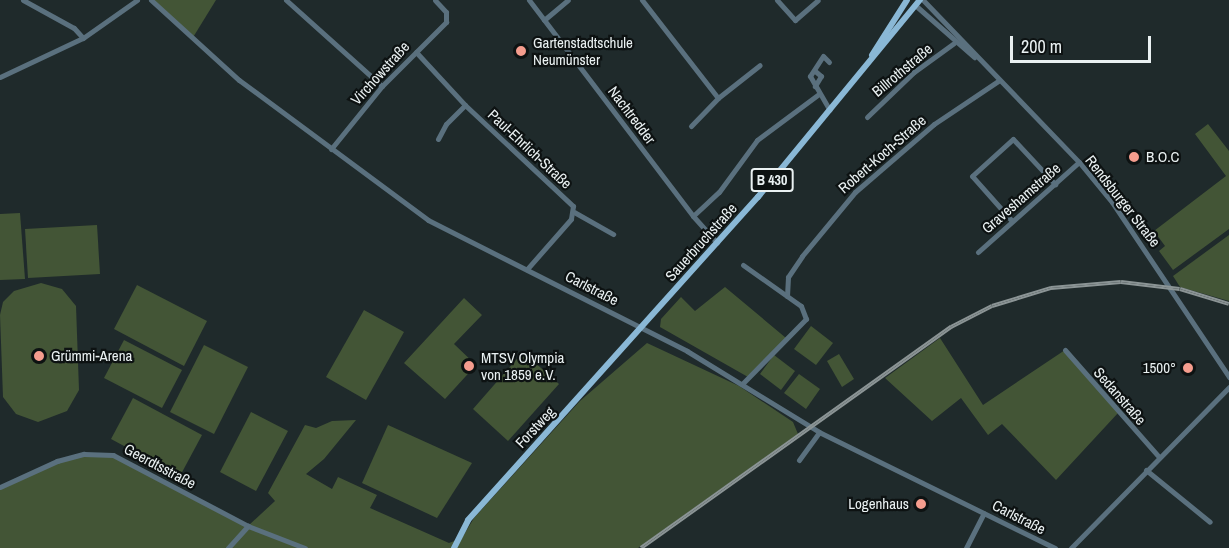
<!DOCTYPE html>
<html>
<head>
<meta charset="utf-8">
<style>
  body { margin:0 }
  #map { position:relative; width:1229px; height:548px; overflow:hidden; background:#1f2a2b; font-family:"Archivo Narrow",sans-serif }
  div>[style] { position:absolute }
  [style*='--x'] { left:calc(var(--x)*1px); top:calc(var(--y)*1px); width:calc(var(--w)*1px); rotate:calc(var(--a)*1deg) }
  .green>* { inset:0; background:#435536 }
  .minor>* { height:5px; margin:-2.5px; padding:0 2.5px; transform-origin:2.5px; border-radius:2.5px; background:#5a707e }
  .major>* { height:6px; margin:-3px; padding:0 3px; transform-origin:3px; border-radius:3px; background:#8ab8d6 }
  .rail>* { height:4px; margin-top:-2px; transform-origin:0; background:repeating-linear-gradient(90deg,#0d1212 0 4.5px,#8b9495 0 9px); box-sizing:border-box; border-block:2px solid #8b9495 }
  .dots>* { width:16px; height:16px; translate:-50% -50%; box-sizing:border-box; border:3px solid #0d1212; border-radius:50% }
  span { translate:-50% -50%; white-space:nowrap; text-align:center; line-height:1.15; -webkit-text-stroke:4.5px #0d1212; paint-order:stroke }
  .shield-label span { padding:2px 4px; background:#0d1212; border:2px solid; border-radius:4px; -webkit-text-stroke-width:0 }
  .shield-label { font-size:14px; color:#eaf1f2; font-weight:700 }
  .poi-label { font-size:15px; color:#eaf1f2 }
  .left { translate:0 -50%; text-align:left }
  .right { translate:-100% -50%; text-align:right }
  .street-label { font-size:15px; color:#eaf1f2 }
  .scale { position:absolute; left:1010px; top:36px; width:141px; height:27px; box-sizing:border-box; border:3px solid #eaf1f2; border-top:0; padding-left:8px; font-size:18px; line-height:21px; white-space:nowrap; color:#eaf1f2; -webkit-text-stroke:4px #0d1212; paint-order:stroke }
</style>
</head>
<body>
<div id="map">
  <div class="green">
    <div style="clip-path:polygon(153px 0,216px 0,192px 39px)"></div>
    <div style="clip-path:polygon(1208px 124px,1229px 151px,1229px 229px,1173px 270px,1159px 251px,1165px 246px,1154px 231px,1226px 176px,1195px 134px)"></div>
    <div style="clip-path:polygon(20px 213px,25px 279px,0 280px,0 214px)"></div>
    <div style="clip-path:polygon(97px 225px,100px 274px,28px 278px,25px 229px)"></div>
    <div style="clip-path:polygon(1229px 235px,1229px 301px,1180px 287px,1173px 276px)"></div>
    <div style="clip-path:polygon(41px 283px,62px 289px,76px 306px,79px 390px,67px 411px,38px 422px,16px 414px,3px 397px,0 315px,3px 302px,14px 291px)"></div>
    <div style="clip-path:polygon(137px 285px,207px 321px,184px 366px,114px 329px)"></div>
    <div style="clip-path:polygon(725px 287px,786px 338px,748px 377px,660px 327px,661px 319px,681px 297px,695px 311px)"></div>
    <div style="clip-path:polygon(464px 298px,482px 315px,454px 344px,476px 365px,445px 399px,404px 363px)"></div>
    <div style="clip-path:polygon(364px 310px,404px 332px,366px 400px,326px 377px)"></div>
    <div style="clip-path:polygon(811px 326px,833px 343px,816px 365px,794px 349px)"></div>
    <div style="clip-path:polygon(940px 338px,983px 405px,1065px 350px,1118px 413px,1056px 480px,1002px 424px,988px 435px,961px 398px,932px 421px,885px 378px)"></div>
    <div style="clip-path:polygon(124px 340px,182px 370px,162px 408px,104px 378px)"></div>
    <div style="clip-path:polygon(647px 343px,739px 386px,793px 422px,798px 434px,638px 548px,0 548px,0 487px,71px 457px,113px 455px,248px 526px,275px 501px,268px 493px,305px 425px,316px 428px,332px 421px,356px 420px,324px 459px,306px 474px,332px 489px,338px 477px,377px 495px,370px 508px,449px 543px,462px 538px,474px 518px,580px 401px)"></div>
    <div style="clip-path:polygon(204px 345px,248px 367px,214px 434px,170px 412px)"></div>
    <div style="clip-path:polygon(523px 352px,559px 384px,508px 441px,473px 409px)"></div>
    <div style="clip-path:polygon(839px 354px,854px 379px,842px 387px,827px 361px)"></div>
    <div style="clip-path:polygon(774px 355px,795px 371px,781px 390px,760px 374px)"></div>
    <div style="clip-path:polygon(799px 374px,820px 389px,806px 409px,784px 393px)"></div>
    <div style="clip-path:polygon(133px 398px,202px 435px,180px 476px,111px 439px)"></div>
    <div style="clip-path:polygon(251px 412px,288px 431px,256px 491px,220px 472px)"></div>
    <div style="clip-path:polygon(388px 425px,472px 463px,437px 518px,362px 483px)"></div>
  </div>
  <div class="minor">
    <div style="--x:23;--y:0;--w:58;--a:28.8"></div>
    <div style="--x:74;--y:28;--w:13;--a:48"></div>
    <div style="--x:151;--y:0;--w:119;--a:42.3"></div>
    <div style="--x:239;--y:80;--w:235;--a:36.5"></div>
    <div style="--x:428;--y:220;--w:290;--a:26.8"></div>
    <div style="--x:687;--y:351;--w:155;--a:31.5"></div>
    <div style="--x:819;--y:432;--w:263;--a:26.2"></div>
    <div style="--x:286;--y:0;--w:129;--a:41.9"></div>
    <div style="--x:529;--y:0;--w:271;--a:52.8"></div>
    <div style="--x:693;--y:216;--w:36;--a:48"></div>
    <div style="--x:642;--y:0;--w:124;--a:52.2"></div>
    <div style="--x:777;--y:0;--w:27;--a:48"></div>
    <div style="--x:795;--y:20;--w:30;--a:-41"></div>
    <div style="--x:923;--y:0;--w:225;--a:46.1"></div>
    <div style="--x:1079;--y:162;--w:52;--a:50.5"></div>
    <div style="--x:1112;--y:202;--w:211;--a:56.2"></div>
    <div style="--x:915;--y:5;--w:79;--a:41.4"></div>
    <div style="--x:544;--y:20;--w:31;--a:-40"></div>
    <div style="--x:416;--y:52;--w:72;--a:47.2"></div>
    <div style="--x:465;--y:105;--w:148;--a:43.1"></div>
    <div style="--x:573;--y:206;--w:13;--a:99"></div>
    <div style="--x:571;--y:219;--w:67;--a:131.3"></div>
    <div style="--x:829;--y:62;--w:8;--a:-135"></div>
    <div style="--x:823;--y:56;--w:24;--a:123"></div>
    <div style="--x:810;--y:76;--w:39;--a:60"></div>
    <div style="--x:815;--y:71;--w:8;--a:40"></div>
    <div style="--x:821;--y:76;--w:12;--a:121"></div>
    <div style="--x:0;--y:77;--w:92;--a:-25.2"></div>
    <div style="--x:83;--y:38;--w:66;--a:-35.1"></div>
    <div style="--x:867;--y:117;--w:65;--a:-43.8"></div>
    <div style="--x:914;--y:72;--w:49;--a:-35.9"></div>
    <div style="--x:691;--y:126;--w:39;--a:-46"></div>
    <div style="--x:718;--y:98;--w:53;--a:-38.2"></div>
    <div style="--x:438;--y:139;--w:17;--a:-62"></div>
    <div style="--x:446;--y:124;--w:27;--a:-45"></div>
    <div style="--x:331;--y:149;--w:81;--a:-51"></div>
    <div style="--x:382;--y:86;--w:91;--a:-45"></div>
    <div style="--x:446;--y:22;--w:10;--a:-90"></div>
    <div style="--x:446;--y:12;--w:16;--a:-133"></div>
    <div style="--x:574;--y:212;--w:45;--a:29.4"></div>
    <div style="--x:693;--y:216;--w:35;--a:-43"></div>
    <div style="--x:719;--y:192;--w:64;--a:-53.8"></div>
    <div style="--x:757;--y:140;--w:77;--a:-36.6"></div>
    <div style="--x:1012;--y:221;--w:60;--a:-131.6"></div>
    <div style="--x:972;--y:176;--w:55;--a:-42.1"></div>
    <div style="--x:1013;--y:139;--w:62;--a:47"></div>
    <div style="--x:978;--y:252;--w:135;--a:-41.7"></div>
    <div style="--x:787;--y:296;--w:19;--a:-87"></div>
    <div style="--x:788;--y:277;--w:25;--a:-56"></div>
    <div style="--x:802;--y:256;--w:83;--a:-50.4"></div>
    <div style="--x:855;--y:192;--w:104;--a:-40.7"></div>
    <div style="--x:934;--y:124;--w:77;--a:-33.9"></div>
    <div style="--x:1065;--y:350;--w:142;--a:48.7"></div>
    <div style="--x:743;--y:383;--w:90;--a:-45.5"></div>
    <div style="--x:806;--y:319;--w:14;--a:-111"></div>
    <div style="--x:801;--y:306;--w:71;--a:-144.7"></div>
    <div style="--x:799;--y:460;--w:34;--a:-54"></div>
    <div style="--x:1146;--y:470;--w:82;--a:39.1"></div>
    <div style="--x:0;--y:487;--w:63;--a:-24.5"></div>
    <div style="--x:57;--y:461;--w:28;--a:-15"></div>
    <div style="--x:84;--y:454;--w:29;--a:2"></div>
    <div style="--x:113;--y:455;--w:153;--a:27.7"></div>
    <div style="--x:248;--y:526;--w:61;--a:21.1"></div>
    <div style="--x:228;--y:548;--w:30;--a:-48"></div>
    <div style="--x:966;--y:548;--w:39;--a:-63"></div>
    <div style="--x:1071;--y:548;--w:226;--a:-45.5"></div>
  </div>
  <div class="major">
    <div style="--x:872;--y:55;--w:65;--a:-57.5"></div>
    <div style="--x:454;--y:548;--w:31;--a:-63"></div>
    <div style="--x:468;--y:520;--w:434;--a:-48.1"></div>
    <div style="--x:758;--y:197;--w:255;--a:-50.6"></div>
  </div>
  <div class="rail">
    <div style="--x:641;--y:548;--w:381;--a:-35.5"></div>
    <div style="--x:951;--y:327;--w:46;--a:-27.1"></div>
    <div style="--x:992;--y:306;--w:62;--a:-17"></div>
    <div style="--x:1051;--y:288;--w:70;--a:-4.9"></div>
    <div style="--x:1121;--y:282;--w:59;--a:6.8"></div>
    <div style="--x:1180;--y:289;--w:51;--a:17"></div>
  </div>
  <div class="dots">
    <div style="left:521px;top:51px;background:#f59d8e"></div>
    <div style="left:1134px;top:157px;background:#f59d8e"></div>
    <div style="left:39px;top:356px;background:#f59d8e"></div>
    <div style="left:469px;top:366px;background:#f59d8e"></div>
    <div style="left:1188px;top:368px;background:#f59d8e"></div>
    <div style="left:921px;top:504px;background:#f59d8e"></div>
  </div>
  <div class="shield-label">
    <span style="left:772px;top:180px">B 430</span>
  </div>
  <div class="poi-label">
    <span class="left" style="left:533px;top:51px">Gartenstadtschule<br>Neumünster</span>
    <span class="left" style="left:1146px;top:157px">B.O.C</span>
    <span class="left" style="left:51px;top:356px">Grümmi-Arena</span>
    <span class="left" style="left:481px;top:366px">MTSV Olympia<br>von 1859 e.V.</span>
    <span class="right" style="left:1176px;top:368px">1500°</span>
    <span class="right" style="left:909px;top:504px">Logenhaus</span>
  </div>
  <div class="street-label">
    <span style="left:902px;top:70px;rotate:-40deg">Billrothstraße</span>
    <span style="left:380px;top:73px;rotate:-48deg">Virchowstraße</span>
    <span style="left:632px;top:115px;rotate:53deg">Nachtredder</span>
    <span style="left:530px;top:149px;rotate:43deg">Paul-Ehrlich-Straße</span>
    <span style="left:882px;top:154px;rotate:-41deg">Robert-Koch-Straße</span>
    <span style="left:1021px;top:198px;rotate:-41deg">Graveshamstraße</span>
    <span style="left:1123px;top:201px;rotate:52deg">Rendsburger Straße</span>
    <span style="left:701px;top:242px;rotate:-48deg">Sauerbruchstraße</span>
    <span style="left:592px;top:288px;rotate:27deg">Carlstraße</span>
    <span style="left:1120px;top:396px;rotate:49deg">Sedanstraße</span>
    <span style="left:535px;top:427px;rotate:-47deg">Forstweg</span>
    <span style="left:160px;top:466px;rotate:28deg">Geerdtsstraße</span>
    <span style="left:1019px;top:517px;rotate:27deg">Carlstraße</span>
  </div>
  <div class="scale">200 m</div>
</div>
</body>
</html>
